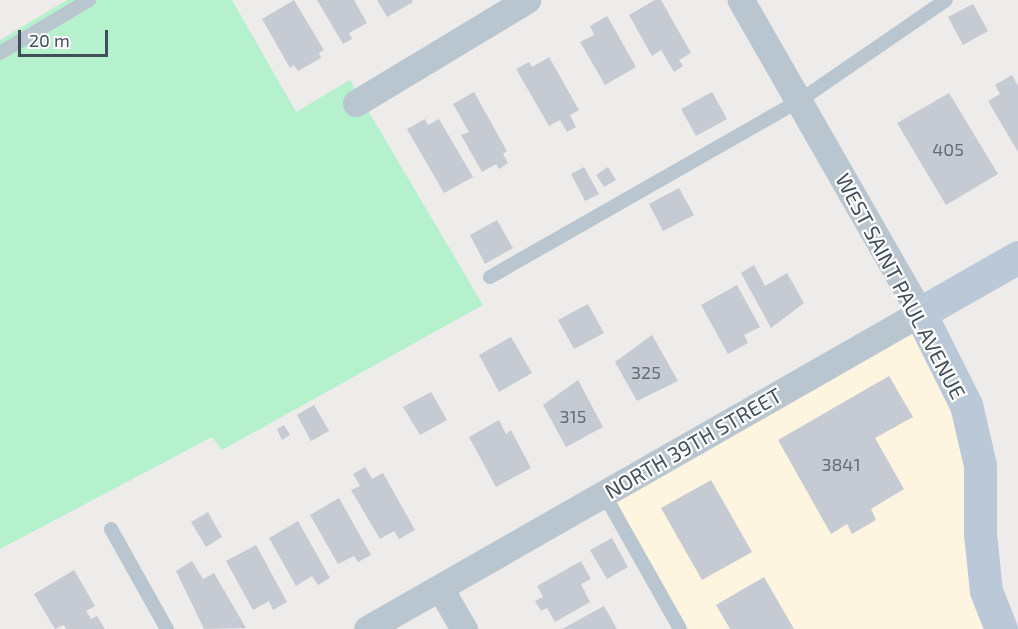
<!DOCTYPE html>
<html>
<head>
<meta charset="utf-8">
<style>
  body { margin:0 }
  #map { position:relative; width:1018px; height:629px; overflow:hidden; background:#eeebeb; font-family:"Exo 2",sans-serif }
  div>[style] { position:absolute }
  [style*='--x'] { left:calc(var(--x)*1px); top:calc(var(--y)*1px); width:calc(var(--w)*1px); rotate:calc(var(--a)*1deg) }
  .commercial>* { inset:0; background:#fdf5e0 }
  .green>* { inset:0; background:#b4f1cc }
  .building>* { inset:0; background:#c6cad2 }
  .lane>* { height:14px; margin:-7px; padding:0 7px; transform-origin:7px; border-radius:7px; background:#bac6cf }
  .street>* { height:27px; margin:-13.5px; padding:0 13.5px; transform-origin:13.5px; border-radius:13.5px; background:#bac6cf }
  .secondary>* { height:33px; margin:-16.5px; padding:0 16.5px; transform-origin:16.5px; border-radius:16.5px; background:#bbc8d7 }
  span { translate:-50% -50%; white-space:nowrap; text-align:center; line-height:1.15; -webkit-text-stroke:4.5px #fff; paint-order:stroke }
  .number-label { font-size:18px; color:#636d78 }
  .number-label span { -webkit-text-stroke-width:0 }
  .street-label { font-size:21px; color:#424e5a }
  .scale { position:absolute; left:18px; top:30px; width:90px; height:27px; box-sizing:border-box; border:3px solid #424e5a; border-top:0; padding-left:8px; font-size:18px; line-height:21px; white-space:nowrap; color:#424e5a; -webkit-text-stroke:4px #fff; paint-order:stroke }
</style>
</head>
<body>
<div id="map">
  <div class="commercial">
    <div style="clip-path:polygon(920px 313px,966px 405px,1001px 629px,680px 629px,604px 494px)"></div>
  </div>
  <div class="green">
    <div style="clip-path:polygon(67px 0,232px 0,296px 112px,350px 80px,483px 305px,222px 450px,212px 437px,0 549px,0 40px)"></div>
  </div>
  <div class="building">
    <div style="clip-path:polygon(294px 0,324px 50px,319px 53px,321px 58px,298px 71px,294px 65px,290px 68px,262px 19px)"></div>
    <div style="clip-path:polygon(317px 0,354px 0,367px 23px,349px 33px,352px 39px,343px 44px)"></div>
    <div style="clip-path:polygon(377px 0,412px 0,413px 2px,387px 17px)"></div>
    <div style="clip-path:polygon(655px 0,661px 0,691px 53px,679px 60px,683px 66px,674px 72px,661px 50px,652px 56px,629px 15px)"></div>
    <div style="clip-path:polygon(973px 4px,988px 31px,963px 45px,948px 17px)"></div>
    <div style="clip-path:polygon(607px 16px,636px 67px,605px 85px,580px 42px,594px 35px,590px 26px)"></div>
    <div style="clip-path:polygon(549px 57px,579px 110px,570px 115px,576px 127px,567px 132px,560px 120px,549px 126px,516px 69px,529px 62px,532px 67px)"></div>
    <div style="clip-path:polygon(1012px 75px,1018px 86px,1018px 152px,988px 101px,1000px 94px,995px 85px)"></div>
    <div style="clip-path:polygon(474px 92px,507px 151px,503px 154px,508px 163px,499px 169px,496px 164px,482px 172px,461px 135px,469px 132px,453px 104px)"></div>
    <div style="clip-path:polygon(712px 92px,727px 119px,696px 136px,681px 109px)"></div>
    <div style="clip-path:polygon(949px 93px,998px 174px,946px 205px,897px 123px)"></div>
    <div style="clip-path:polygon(425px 119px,428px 125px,439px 119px,473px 177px,444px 193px,407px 129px)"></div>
    <div style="clip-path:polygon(584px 167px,599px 194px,585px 201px,571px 174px)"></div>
    <div style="clip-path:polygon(608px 167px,616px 180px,604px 187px,596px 175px)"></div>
    <div style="clip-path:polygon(679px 188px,694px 215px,663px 231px,649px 204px)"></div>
    <div style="clip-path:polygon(497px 220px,513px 248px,485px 264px,470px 235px)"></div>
    <div style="clip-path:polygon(754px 265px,765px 286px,787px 273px,804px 303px,771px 328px,741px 273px)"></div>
    <div style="clip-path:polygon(737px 285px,760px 327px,744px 335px,748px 343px,728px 354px,701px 305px)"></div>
    <div style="clip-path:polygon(588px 304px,604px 333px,574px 349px,558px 320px)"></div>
    <div style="clip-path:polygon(652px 335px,678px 381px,637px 401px,615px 362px)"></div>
    <div style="clip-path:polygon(511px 337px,532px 373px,499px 392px,479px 355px)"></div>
    <div style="clip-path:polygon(889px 376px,913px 417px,875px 438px,904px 489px,871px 509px,876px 520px,852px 534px,847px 524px,831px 534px,778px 440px)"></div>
    <div style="clip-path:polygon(578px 380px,603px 427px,566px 447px,543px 405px)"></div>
    <div style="clip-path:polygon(431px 392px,447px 420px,420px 435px,403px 407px)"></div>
    <div style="clip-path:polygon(314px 405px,329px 431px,311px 441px,297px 415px)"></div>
    <div style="clip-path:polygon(499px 420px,506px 434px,511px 430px,531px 468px,496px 487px,469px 437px)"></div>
    <div style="clip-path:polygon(284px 425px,290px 435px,282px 440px,277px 429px)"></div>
    <div style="clip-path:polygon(365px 467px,372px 479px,383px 473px,415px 530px,399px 539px,394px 531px,380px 539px,351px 490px,360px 486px,353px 474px)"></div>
    <div style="clip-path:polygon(711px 480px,752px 552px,702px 580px,661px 508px)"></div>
    <div style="clip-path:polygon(339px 498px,371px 555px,358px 562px,354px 556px,338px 564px,310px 515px)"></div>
    <div style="clip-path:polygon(208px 512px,222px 537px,206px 547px,191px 522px)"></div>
    <div style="clip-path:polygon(298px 521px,330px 578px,318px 585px,312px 576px,296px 586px,269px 538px)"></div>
    <div style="clip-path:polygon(612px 538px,628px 567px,607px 579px,590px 550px)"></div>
    <div style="clip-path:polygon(256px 545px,287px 602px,273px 610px,269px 601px,253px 610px,226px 561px)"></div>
    <div style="clip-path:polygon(192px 561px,203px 579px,214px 573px,246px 628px,204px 629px,176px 571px)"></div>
    <div style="clip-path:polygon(581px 561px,591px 579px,581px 584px,590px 602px,555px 622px,547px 608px,541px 611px,535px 601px,543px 597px,537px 586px)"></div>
    <div style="clip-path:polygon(74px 570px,95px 606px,86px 611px,91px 619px,97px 616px,105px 629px,66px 629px,64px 625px,55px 629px,34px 594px)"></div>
    <div style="clip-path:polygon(764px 577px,794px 629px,730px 629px,716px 605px)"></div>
    <div style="clip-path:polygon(604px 606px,617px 629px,562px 629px)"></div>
  </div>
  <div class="lane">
    <div style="--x:0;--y:53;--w:104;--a:-30.8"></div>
    <div style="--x:490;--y:277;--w:356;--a:-29.7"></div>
    <div style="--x:799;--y:101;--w:178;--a:-34.5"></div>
    <div style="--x:604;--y:494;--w:155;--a:60.6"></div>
    <div style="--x:111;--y:529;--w:115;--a:60.8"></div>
  </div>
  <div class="street">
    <div style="--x:356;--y:103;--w:200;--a:-31.1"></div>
    <div style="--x:440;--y:588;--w:48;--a:59.7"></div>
    <div style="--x:367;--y:629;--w:637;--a:-29.74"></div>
    <div style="--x:920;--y:313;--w:361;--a:-119.8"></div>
  </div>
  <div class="secondary">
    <div style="--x:1001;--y:629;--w:41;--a:-111.5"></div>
    <div style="--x:986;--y:591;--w:57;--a:-96"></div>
    <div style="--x:980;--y:534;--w:69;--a:-90"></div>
    <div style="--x:980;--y:465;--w:62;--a:-103.1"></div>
    <div style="--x:966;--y:405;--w:103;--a:-116.6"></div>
    <div style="--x:920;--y:313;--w:113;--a:-29.7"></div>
  </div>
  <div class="number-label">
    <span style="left:948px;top:149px">405</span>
    <span style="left:646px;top:372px">325</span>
    <span style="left:573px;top:416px">315</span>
    <span style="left:841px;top:464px">3841</span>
  </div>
  <div class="street-label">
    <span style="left:901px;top:286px;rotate:62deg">WEST SAINT PAUL AVENUE</span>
    <span style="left:693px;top:443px;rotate:-30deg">NORTH 39TH STREET</span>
  </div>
  <div class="scale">20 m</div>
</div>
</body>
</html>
